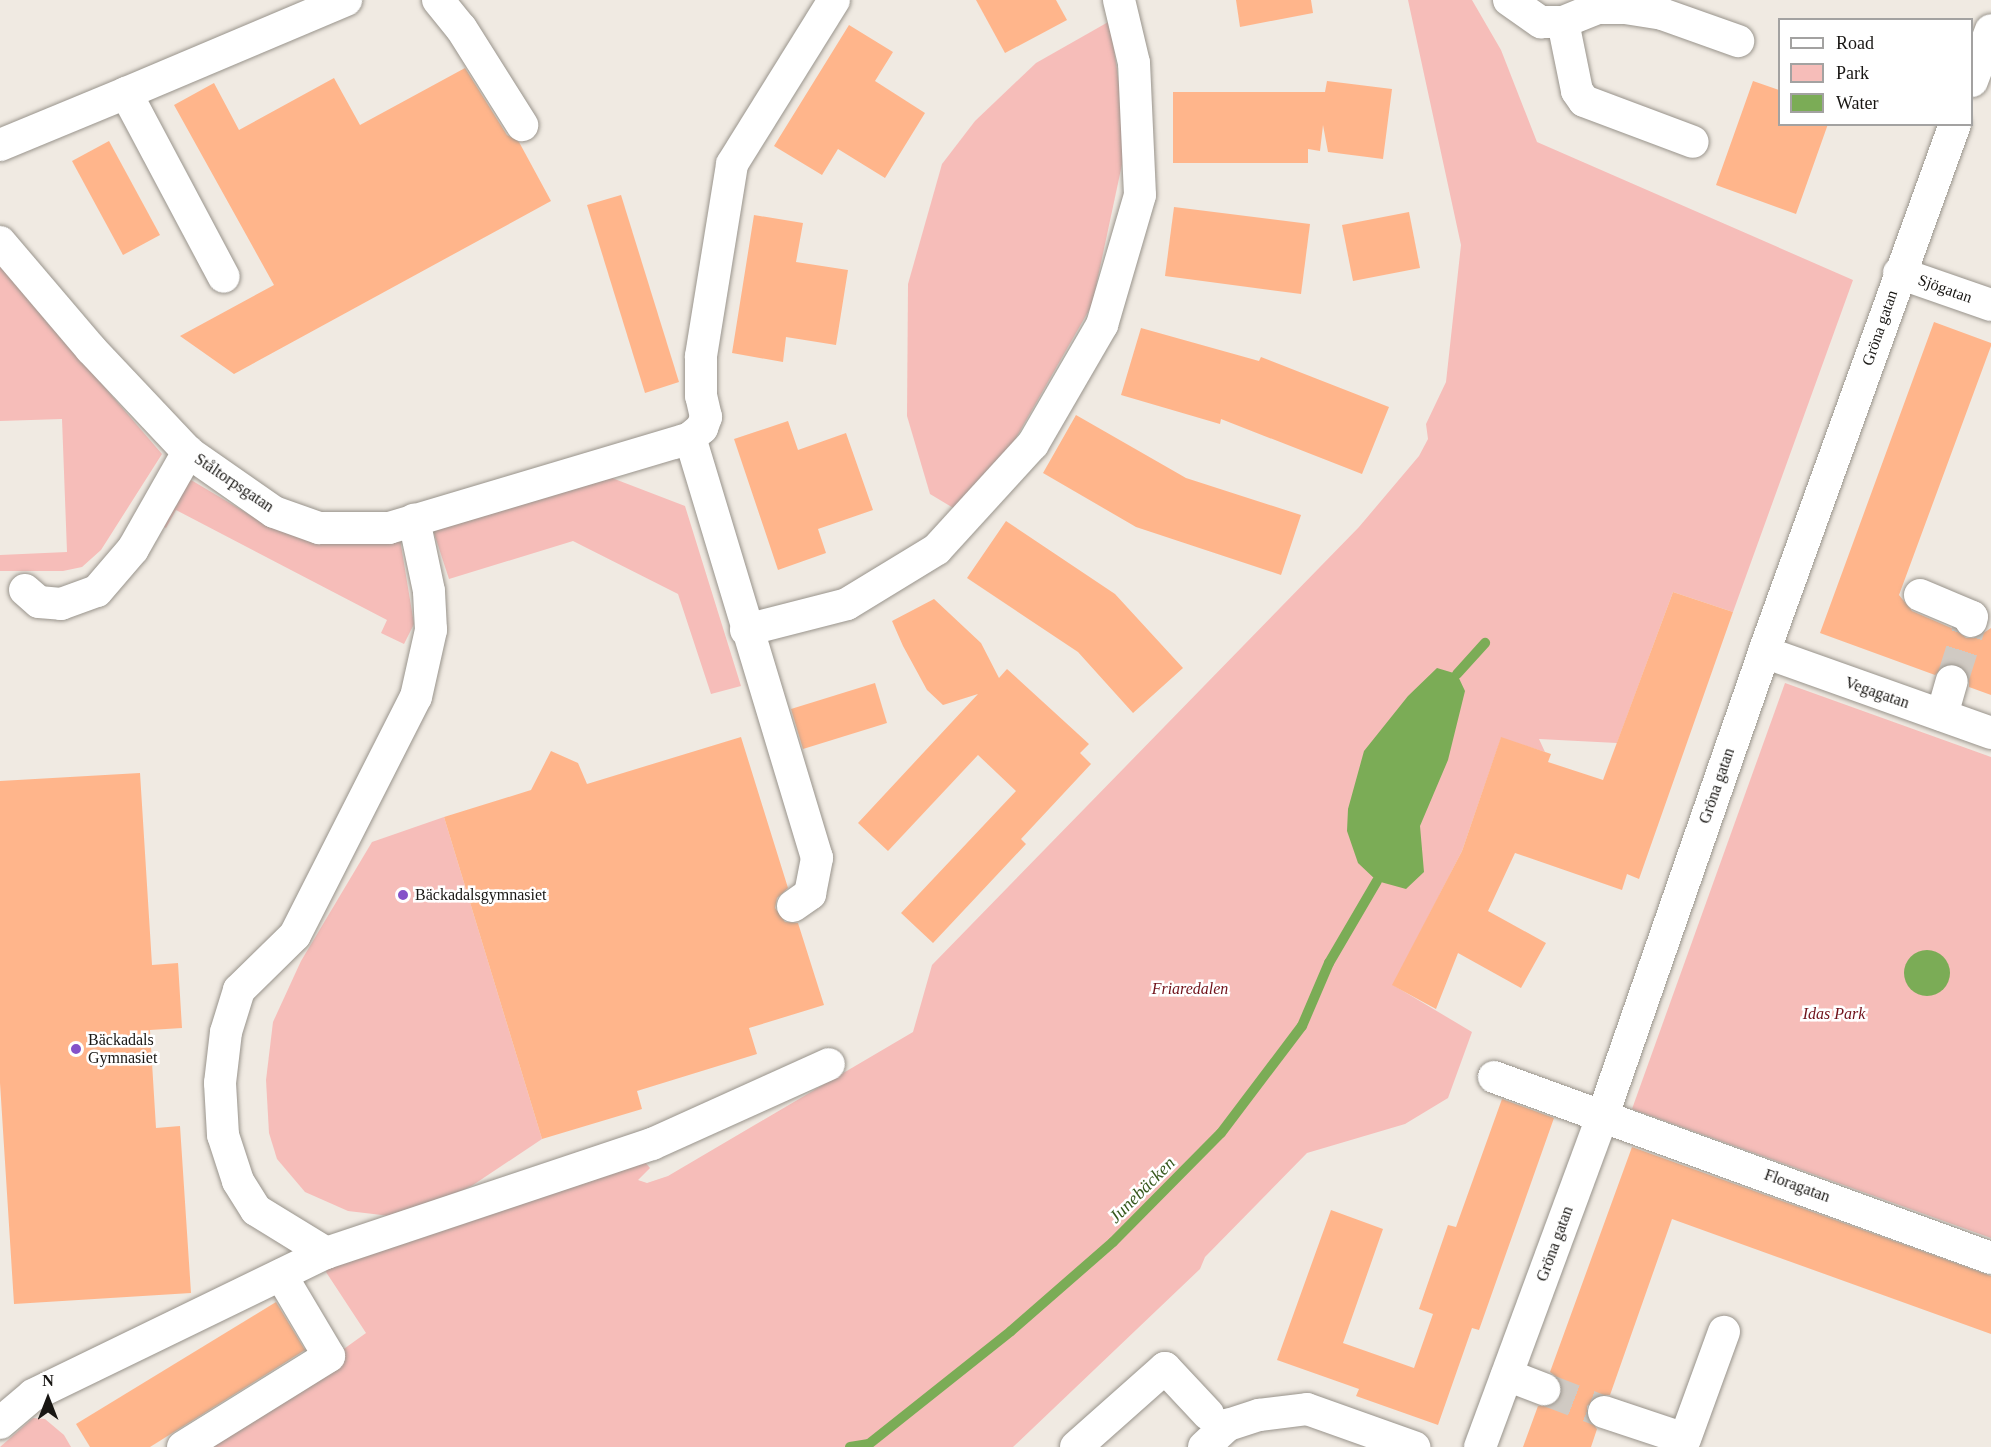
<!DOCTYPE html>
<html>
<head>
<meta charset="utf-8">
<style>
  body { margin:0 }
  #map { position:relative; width:1991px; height:1447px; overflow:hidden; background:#f0eae2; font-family:Georgia,serif }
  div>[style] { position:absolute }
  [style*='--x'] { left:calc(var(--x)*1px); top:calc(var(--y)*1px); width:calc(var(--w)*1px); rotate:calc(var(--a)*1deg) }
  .green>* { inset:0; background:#f6bdb9 }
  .water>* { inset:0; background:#7bac56 }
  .round { border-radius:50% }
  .stream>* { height:10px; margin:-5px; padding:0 5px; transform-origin:5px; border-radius:5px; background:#7bac56 }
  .building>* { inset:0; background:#ffb58b }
  .minor-tunnel>* { height:32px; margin-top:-16px; transform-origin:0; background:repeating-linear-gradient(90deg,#d0cac3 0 32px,transparent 0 48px) }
  .roads { filter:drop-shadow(0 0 2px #99948c) drop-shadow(0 0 2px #99948c) }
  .minor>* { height:32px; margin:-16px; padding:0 16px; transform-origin:16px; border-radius:16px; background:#fff }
  .dots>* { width:16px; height:16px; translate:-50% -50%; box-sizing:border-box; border:3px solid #fff; border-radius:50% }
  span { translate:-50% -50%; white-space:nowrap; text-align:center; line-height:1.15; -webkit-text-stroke:5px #fff; paint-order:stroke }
  .street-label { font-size:16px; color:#181613 }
  .poi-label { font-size:16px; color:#181613 }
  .left { translate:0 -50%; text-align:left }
  .park-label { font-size:16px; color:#70121a; font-style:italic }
  .water-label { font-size:18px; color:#37581d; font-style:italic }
  .legend { position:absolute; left:1778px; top:18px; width:195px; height:108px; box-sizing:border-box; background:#fff; border:2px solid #a3a2a1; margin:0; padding:8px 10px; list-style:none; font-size:18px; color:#181613 }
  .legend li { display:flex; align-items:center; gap:12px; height:30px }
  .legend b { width:30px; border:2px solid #a3a2a1 }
  .north { position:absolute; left:18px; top:1369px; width:60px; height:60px; -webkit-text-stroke:4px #fff; paint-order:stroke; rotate:0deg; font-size:16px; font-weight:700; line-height:24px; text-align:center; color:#181613 }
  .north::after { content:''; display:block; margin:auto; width:21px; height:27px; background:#181613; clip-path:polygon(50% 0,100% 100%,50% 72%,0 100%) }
</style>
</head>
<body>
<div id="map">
  <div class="green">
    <div style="clip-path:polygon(1408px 0,1472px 0,1501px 50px,1537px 142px,1853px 280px,1733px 612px,1673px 592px,1617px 743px,1539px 739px,1545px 752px,1501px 738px,1462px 851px,1393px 985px,1472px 1032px,1448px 1098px,1405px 1124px,1307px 1153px,1205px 1257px,1200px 1269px,1013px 1447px,208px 1447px,366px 1333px,326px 1272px,329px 1264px,644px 1161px,650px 1168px,638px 1180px,647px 1183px,668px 1176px,913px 1032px,932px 965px,1359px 527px,1419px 456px,1428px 439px,1426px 424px,1446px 382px,1461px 245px)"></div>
    <div style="clip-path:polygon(1110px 21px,1127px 141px,1092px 305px,1012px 445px,955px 509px,930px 494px,907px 416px,908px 284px,942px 164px,975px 121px,1036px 63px)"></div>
    <div style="clip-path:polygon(0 266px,162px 454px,101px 550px,82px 567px,63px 571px,0 571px,0 555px,67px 552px,62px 419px,0 421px)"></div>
    <div style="clip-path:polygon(186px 477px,250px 515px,335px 543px,400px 539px,414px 624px,404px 644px,381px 633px,387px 620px,176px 510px,166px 528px,155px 523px)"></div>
    <div style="clip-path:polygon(612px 478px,685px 506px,741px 686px,711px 694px,678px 594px,573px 541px,449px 579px,433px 530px)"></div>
    <div style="clip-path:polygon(1785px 683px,1991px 757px,1991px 1238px,1632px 1109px)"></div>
    <div style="clip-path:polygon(444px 817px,542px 1139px,473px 1185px,440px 1202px,390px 1216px,348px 1211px,305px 1192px,277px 1159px,269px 1133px,266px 1080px,273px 1022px,301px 961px,372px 842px)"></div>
    <div style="clip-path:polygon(33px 1418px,45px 1419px,64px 1435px,71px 1447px,0 1447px)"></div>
  </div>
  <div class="water">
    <div style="clip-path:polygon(1437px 668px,1457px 674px,1465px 691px,1448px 760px,1420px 826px,1424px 872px,1406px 889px,1377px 881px,1358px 863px,1347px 831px,1348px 809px,1364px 751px,1408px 696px)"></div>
    <div class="round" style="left:1904px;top:950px;width:46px;height:46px"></div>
  </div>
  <div class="stream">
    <div style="--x:1457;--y:674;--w:42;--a:-47.9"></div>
    <div style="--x:850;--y:1447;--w:19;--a:-9"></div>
    <div style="--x:869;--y:1444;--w:181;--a:-38.5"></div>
    <div style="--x:1011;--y:1331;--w:135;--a:-41.1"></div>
    <div style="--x:1113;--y:1242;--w:153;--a:-45.3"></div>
    <div style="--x:1221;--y:1133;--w:134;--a:-52.9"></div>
    <div style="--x:1302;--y:1026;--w:69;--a:-66.8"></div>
    <div style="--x:1329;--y:963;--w:95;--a:-59.7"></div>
  </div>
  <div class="building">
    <div style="clip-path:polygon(976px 0,1056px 0,1067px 20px,1005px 53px)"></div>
    <div style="clip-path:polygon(1236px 0,1311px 0,1313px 13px,1240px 27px)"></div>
    <div style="clip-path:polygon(849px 25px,893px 52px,875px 81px,925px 113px,885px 178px,838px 149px,822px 175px,774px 146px)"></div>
    <div style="clip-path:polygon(465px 68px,507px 135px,519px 142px,551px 201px,234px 374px,180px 336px,274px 285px,174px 105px,214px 83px,239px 130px,334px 78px,360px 125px)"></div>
    <div style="clip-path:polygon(1327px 81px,1392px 89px,1383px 159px,1328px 152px,1323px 125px,1320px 151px,1308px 149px,1308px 163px,1173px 163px,1173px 92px,1325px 92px)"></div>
    <div style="clip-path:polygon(1753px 81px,1779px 90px,1779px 124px,1828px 124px,1796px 214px,1716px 185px)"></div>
    <div style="clip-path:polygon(109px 141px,160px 235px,123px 255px,72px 161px)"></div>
    <div style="clip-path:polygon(621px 195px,679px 382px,645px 393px,587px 205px)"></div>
    <div style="clip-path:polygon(1174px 207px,1310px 224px,1301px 294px,1165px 276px)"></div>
    <div style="clip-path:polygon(1409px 212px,1420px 268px,1353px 281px,1342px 225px)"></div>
    <div style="clip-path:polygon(754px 215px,803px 223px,796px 262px,848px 270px,836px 345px,786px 337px,783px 362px,732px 353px)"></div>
    <div style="clip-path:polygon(1934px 322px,1991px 343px,1991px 346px,1899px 595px,1912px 611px,1956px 630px,1966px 638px,1976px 638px,1991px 628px,1991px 695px,1969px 687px,1969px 676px,1958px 664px,1947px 664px,1935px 675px,1820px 633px)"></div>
    <div style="clip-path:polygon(1141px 328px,1259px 361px,1261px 357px,1389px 407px,1362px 474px,1221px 419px,1220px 424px,1121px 395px)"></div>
    <div style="clip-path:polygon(1076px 415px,1186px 478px,1301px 515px,1281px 575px,1136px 527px,1043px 473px)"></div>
    <div style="clip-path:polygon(788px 421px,798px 450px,846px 433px,873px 510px,818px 529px,826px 553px,778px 570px,734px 439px)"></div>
    <div style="clip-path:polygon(1006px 521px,1115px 594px,1183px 668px,1133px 713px,1078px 652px,967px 578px)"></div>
    <div style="clip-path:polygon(1673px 592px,1733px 612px,1639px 879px,1627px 874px,1622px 890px,1515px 853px,1488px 911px,1546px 943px,1521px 988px,1458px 953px,1436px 1009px,1392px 985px,1462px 851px,1501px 737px,1551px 754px,1548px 762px,1603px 780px)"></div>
    <div style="clip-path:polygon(934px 599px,981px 643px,999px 678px,1007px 669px,1089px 744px,1080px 753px,1091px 764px,1021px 839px,1026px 844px,933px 943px,901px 913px,1016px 791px,978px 755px,888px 851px,858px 823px,978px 694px,943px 705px,927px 690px,903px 646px,892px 621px)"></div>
    <div style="clip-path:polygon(875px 683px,887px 723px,803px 749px,791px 709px)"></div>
    <div style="clip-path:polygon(741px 737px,788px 888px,777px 898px,775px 908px,785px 922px,798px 923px,824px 1005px,749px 1028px,757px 1054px,637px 1091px,642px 1109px,542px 1139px,444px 817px,531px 790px,551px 751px,578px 763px,587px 784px)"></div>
    <div style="clip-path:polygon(140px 773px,152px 965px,178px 963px,182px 1028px,150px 1030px,156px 1128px,180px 1126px,191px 1293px,14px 1304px,0 1083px,0 781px)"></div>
    <div style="clip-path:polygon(1502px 1099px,1554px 1118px,1479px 1330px,1472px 1328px,1438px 1425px,1356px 1396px,1359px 1389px,1277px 1360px,1331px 1210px,1383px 1229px,1343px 1343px,1414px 1368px,1433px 1314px,1419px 1309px,1448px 1225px,1456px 1227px)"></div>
    <div style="clip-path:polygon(1632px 1147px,1991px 1276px,1991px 1334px,1672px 1219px,1610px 1395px,1600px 1395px,1587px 1406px,1587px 1416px,1597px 1429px,1591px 1447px,1523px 1447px,1538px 1406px,1555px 1403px,1561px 1395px,1558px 1378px,1550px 1372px)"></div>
    <div style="clip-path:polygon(276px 1302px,305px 1350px,150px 1447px,90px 1447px,76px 1424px)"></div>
  </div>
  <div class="minor-tunnel">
    <div style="--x:1952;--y:681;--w:63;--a:-72.4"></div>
    <div style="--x:1544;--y:1389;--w:64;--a:21"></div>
  </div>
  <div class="roads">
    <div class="minor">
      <div style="--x:438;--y:0;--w:36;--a:51"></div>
      <div style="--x:461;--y:28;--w:115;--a:57.8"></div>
      <div style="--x:1509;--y:0;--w:39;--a:35"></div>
      <div style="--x:1541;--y:22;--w:22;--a:0"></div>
      <div style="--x:1563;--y:22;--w:37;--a:-22"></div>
      <div style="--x:1597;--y:8;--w:28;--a:0"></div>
      <div style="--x:1625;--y:8;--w:37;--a:9"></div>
      <div style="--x:1662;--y:14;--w:81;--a:19.6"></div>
      <div style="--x:1563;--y:22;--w:70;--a:78.5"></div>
      <div style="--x:1577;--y:91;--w:12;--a:55"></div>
      <div style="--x:1584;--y:101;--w:116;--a:20.6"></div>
      <div style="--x:1972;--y:81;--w:54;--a:-69.6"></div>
      <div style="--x:126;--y:93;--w:239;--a:-22.9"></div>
      <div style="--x:0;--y:145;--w:136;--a:-22.4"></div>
      <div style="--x:126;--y:93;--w:208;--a:62"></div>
      <div style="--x:0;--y:242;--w:140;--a:49.6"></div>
      <div style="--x:91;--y:349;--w:141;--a:46.7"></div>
      <div style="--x:188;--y:452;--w:105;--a:34.9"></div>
      <div style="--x:274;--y:512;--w:48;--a:19.6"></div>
      <div style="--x:319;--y:528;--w:70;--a:0"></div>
      <div style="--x:389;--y:528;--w:314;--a:-16.6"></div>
      <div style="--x:1899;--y:273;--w:97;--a:19.2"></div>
      <div style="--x:25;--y:590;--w:18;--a:41"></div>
      <div style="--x:39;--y:602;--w:22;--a:5"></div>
      <div style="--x:61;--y:604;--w:38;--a:-20"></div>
      <div style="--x:97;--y:591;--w:55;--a:-49.4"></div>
      <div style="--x:133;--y:549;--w:112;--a:-60.4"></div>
      <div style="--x:1920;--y:595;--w:56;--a:22.9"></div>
      <div style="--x:1972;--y:617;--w:4;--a:104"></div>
      <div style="--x:746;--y:630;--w:104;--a:-14.4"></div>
      <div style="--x:847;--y:604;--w:105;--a:-31.4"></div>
      <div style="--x:937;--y:549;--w:142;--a:-47.6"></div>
      <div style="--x:1033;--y:444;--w:138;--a:-59.9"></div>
      <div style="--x:1102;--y:325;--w:135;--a:-73.7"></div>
      <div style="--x:1140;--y:195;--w:132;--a:-92.6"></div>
      <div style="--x:1134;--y:63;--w:65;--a:-103.4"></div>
      <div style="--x:1764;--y:652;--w:241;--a:19.6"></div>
      <div style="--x:1942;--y:715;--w:35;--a:-74"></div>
      <div style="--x:793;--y:906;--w:21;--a:-35"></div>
      <div style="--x:810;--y:894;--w:37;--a:-79"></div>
      <div style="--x:817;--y:858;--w:439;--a:-106.8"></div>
      <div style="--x:690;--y:438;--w:16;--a:-40"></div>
      <div style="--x:702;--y:428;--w:12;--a:-70"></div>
      <div style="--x:706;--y:417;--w:22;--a:-103"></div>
      <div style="--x:701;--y:396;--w:40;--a:-90"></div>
      <div style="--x:701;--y:356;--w:194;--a:-80.8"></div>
      <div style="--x:732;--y:164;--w:193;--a:-58.1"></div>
      <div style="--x:1494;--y:1077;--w:529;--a:20.01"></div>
      <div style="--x:326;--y:1253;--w:82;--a:-148.4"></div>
      <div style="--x:256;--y:1210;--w:34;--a:-122"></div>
      <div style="--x:238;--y:1181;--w:48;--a:-108.1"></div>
      <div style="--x:223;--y:1135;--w:52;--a:-93.3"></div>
      <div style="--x:220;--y:1083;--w:51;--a:-83.3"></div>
      <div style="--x:226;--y:1032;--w:44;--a:-72.8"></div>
      <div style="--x:239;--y:990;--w:78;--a:-44.5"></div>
      <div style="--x:295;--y:935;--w:267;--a:-63.1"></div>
      <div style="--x:416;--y:697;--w:69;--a:-77.4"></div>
      <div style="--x:431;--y:630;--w:39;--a:-93"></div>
      <div style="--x:429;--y:591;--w:73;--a:-101.9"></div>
      <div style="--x:1507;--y:1375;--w:40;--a:21"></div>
      <div style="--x:1604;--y:1412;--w:85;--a:18.4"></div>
      <div style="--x:1685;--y:1439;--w:114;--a:-70"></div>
      <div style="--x:0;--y:1423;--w:43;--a:-40.3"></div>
      <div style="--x:33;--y:1395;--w:326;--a:-25.9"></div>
      <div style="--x:326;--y:1253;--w:344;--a:-18.5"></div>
      <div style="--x:652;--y:1144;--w:194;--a:-24.3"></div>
      <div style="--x:183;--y:1447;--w:172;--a:-31.9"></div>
      <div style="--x:329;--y:1356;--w:94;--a:-120.7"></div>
      <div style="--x:1076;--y:1447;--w:119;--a:-41.6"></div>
      <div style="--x:1165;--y:1368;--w:63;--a:46.9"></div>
      <div style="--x:1204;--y:1447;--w:33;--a:-43"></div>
      <div style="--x:1228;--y:1425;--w:33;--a:-18"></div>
      <div style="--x:1259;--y:1415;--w:48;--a:-7.1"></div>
      <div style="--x:1307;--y:1409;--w:114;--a:19.6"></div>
      <div style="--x:1480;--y:1447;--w:354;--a:-69.7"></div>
      <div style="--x:1603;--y:1115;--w:490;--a:-70.8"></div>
      <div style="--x:1764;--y:652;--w:561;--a:-70.11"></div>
    </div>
  </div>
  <div class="dots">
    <div style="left:403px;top:895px;background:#8451c9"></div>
    <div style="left:76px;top:1049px;background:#8451c9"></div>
  </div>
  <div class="street-label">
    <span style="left:1945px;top:289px;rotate:20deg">Sjögatan</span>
    <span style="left:1880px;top:328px;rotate:-71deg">Gröna gatan</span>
    <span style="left:234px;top:483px;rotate:34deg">Ståltorpsgatan</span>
    <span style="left:1877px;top:693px;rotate:19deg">Vegagatan</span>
    <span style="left:1717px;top:786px;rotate:-71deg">Gröna gatan</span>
    <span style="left:1797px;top:1186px;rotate:20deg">Floragatan</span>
    <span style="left:1555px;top:1244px;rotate:-70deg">Gröna gatan</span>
  </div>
  <div class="poi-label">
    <span class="left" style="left:415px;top:895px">Bäckadalsgymnasiet</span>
    <span class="left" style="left:88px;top:1049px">Bäckadals<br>Gymnasiet</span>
  </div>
  <div class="park-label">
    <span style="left:1190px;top:989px">Friaredalen</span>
    <span style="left:1834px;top:1014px">Idas Park</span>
  </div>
  <div class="water-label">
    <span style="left:1142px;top:1190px;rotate:-45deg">Junebäcken</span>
  </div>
  <ul class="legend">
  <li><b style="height:8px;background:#fff"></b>Road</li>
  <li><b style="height:16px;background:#f6bdb9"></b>Park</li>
  <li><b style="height:16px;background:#7bac56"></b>Water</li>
  </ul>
  <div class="north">N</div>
</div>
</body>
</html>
